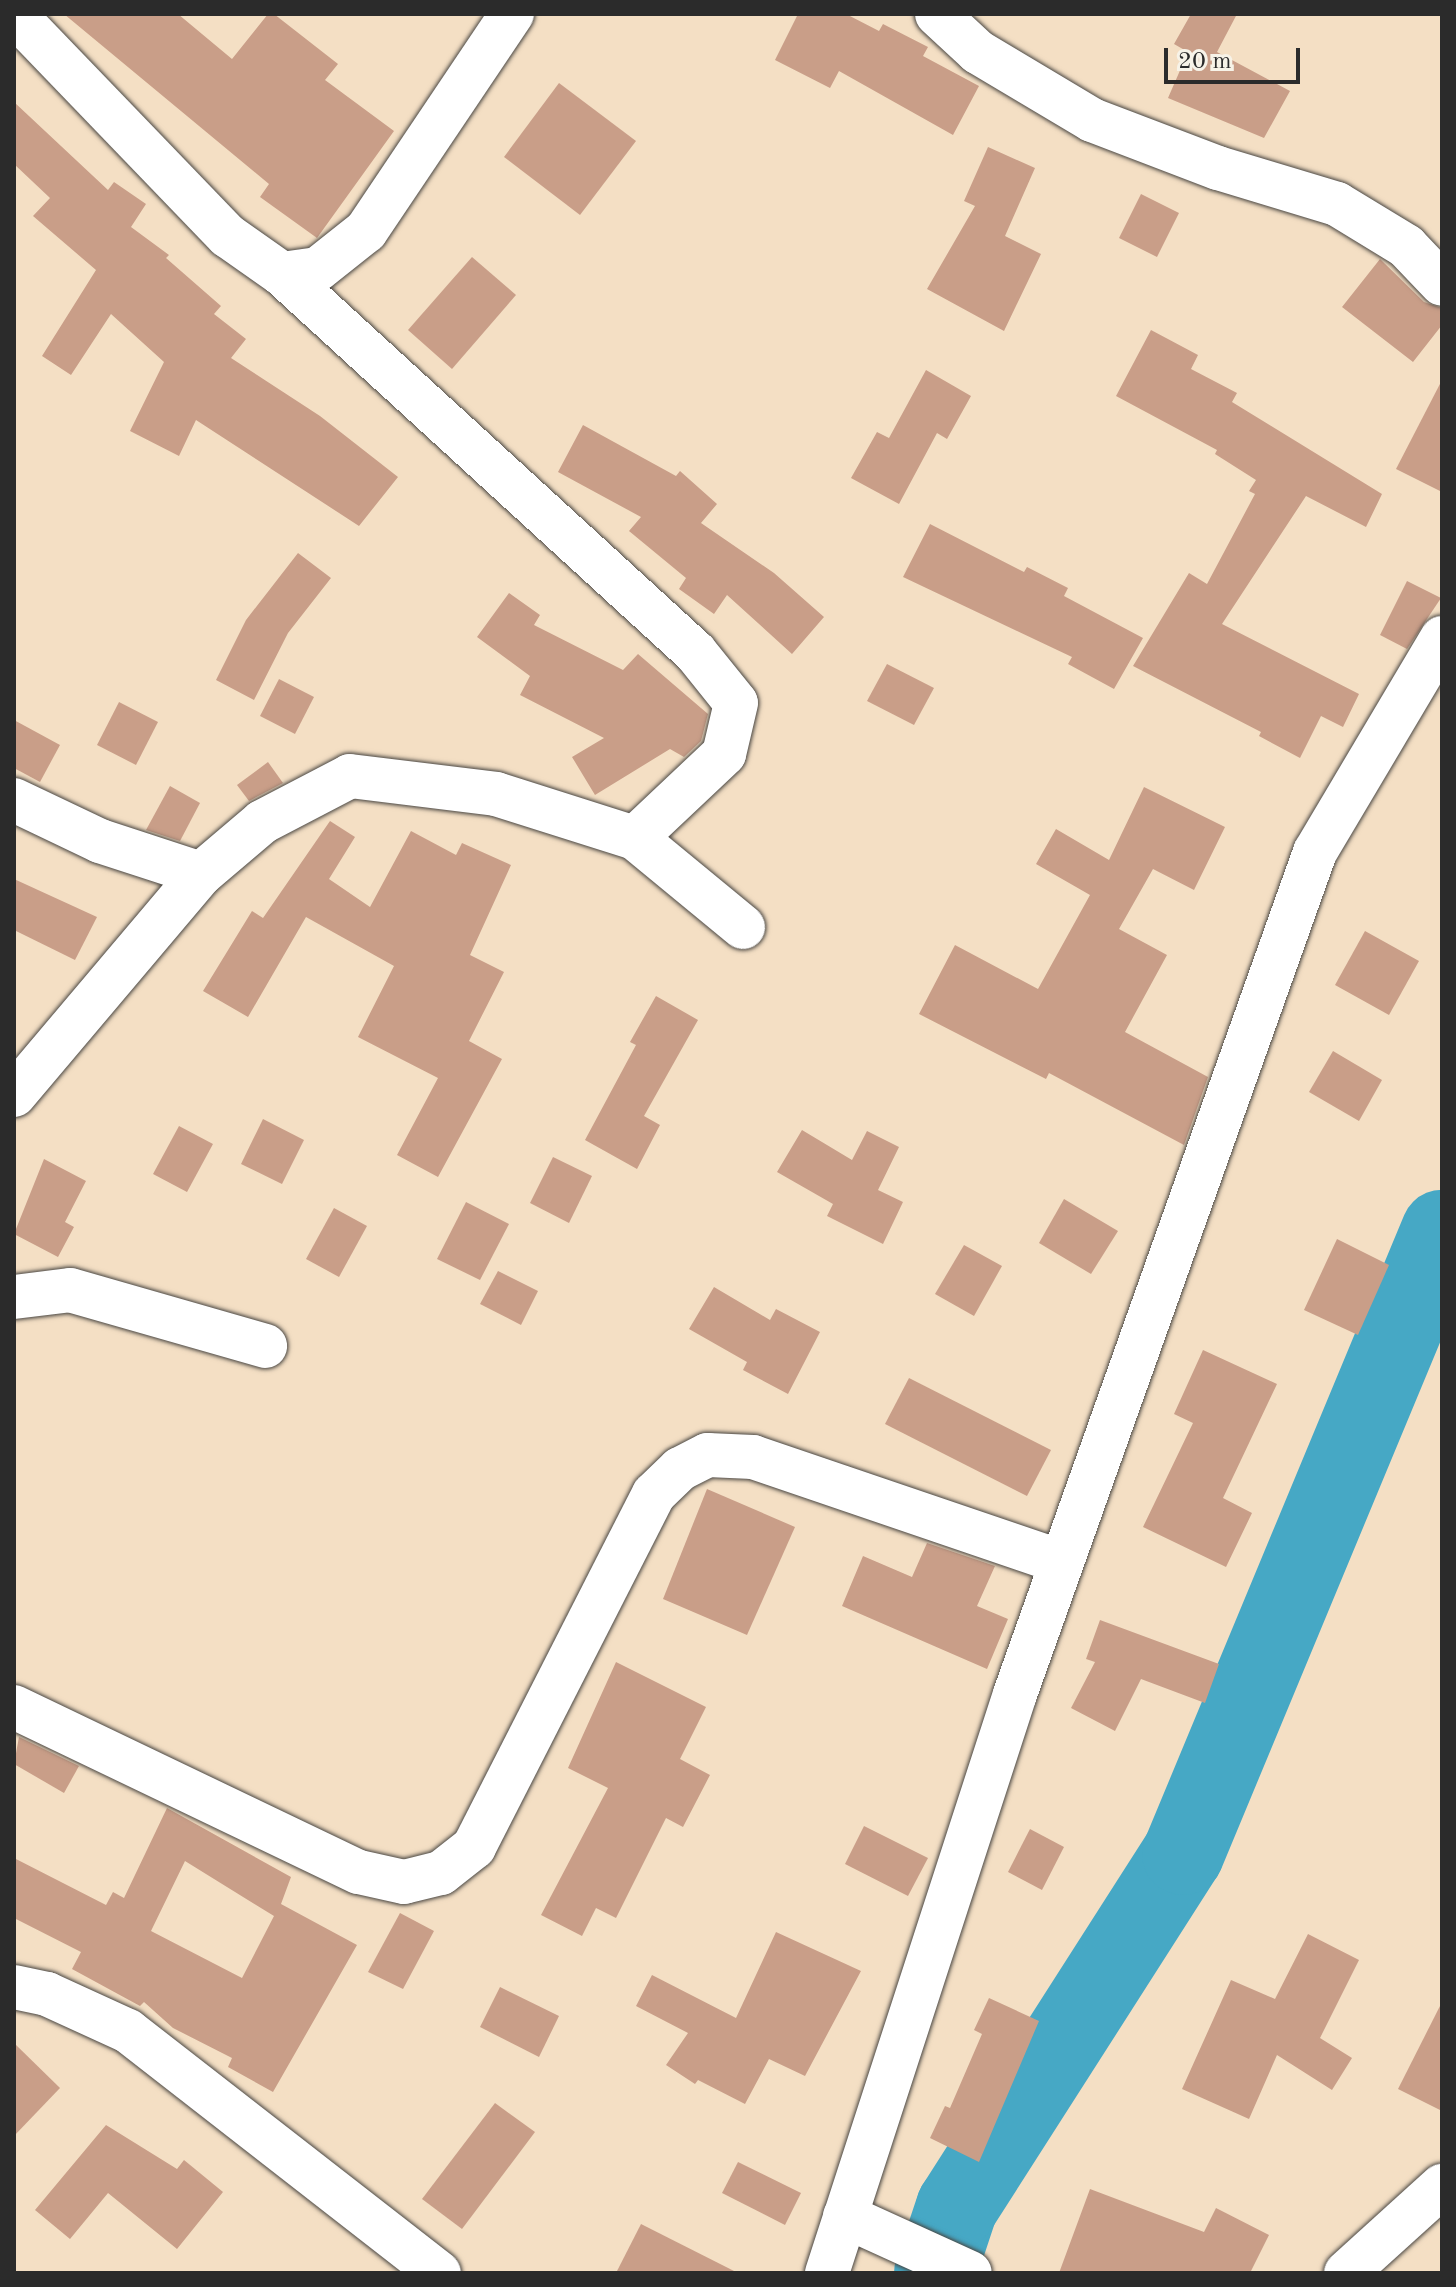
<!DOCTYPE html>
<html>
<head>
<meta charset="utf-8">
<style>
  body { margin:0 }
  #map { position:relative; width:1456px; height:2287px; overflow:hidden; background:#f4dfc4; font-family:"Old Standard TT",serif }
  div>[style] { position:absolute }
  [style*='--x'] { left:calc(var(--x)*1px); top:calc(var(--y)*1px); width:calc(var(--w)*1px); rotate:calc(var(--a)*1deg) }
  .river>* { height:82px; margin:-41px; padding:0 41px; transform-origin:41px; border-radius:41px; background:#46a8c5 }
  .building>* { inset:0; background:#c99e88 }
  .roads { filter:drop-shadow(0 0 2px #494642) drop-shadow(0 0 2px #494642) }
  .minor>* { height:44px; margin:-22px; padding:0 22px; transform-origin:22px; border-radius:22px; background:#fff }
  span { translate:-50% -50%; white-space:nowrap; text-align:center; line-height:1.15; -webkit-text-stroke:7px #f7f3e8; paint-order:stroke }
  .frame { position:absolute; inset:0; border:16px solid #2b2b2b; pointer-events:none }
  .scale { position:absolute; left:1164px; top:48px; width:136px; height:36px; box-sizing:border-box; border:4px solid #2b2b2b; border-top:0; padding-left:10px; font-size:24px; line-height:28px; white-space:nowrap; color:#2b2b2b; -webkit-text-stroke:6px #f7f3e8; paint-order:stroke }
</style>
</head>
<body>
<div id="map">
  <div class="river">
    <div style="--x:935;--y:2273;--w:70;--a:-71.6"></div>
    <div style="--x:957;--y:2207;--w:419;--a:-57.4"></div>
    <div style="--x:1183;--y:1854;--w:675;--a:-67.43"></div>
  </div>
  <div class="building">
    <div style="clip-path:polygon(64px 14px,178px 14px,232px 59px,268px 14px,274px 14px,338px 64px,325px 80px,394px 131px,317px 238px,260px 197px,269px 184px)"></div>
    <div style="clip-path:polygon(798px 14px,846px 14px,879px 31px,883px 24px,928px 47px,923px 56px,979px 86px,953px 135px,839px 71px,830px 88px,775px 60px)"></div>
    <div style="clip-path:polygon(1191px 14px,1237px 14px,1217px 52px,1290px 91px,1264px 138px,1168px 98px,1188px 52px,1174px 44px)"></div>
    <div style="clip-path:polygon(559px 83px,636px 141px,580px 215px,504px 157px)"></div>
    <div style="clip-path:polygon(14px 102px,108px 190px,114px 182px,146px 204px,131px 227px,169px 255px,166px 258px,221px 306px,214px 314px,246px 339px,231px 358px,320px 416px,398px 477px,359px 526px,196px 420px,179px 456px,130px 431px,164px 362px,111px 314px,71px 375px,42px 356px,96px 270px,33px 216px,50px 198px,14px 164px)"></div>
    <div style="clip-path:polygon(988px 147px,1035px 168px,1005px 236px,1041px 254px,1004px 331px,927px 289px,975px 206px,964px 201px)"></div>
    <div style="clip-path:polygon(1141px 194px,1179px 213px,1157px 257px,1119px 238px)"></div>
    <div style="clip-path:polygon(472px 257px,516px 295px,452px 369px,408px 330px)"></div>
    <div style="clip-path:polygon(1380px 259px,1424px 302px,1442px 308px,1442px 325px,1413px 362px,1342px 307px)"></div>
    <div style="clip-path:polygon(1151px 330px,1198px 355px,1191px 369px,1237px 393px,1232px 402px,1382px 494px,1366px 527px,1306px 496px,1222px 624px,1359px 694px,1343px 727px,1321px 716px,1300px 758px,1259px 736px,1261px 732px,1133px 666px,1189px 573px,1207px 584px,1255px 494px,1249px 491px,1256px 480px,1215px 454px,1217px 450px,1116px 396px)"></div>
    <div style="clip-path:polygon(926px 370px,971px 396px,947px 439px,937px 433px,899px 504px,851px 478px,877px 432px,889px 438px)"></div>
    <div style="clip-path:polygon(1442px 380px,1442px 492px,1396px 469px)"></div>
    <div style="clip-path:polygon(583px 425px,676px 476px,680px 471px,717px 504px,701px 523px,774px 573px,824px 617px,792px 654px,727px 595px,714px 614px,679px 589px,686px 578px,629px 531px,641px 517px,558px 472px)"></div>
    <div style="clip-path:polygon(930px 524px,1024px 572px,1027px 567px,1068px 588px,1064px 596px,1143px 638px,1114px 689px,1068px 664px,1072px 657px,903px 577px)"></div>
    <div style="clip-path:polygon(298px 553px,331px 578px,288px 633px,254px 700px,216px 680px,246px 620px)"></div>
    <div style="clip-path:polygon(1407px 581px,1441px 598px,1407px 649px,1380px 635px)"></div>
    <div style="clip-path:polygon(509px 593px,540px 615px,534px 625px,623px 670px,638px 654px,708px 714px,701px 741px,684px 757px,670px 749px,595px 795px,572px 757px,604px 738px,520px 695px,530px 676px,477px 637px)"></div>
    <div style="clip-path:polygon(887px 664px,934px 688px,914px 725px,867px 701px)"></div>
    <div style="clip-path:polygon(279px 679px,314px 697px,295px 734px,260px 716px)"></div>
    <div style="clip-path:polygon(119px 702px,158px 722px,136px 765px,97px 745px)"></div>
    <div style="clip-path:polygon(14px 720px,60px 745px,40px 782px,14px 768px)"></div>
    <div style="clip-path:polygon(268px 762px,283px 783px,249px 801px,237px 785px)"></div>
    <div style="clip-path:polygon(170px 786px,200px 803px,180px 841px,146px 830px)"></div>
    <div style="clip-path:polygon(1144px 787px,1225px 827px,1194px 890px,1153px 869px,1119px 929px,1167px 955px,1125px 1032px,1208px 1077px,1184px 1145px,1049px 1073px,1046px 1079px,919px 1014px,955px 945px,1038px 989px,1090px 895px,1036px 864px,1056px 829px,1109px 860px)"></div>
    <div style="clip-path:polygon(330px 821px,355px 837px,329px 879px,370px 907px,411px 831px,456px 855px,462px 843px,511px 865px,470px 955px,504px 972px,469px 1041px,502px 1059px,438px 1177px,397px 1155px,438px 1078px,358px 1037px,394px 966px,306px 917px,248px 1017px,203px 991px,252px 911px,263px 918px)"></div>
    <div style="clip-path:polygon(14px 879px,97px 917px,75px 960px,14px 930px)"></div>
    <div style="clip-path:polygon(1365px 931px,1419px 961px,1389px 1015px,1335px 985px)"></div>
    <div style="clip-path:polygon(656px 996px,698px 1020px,644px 1116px,660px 1125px,637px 1169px,585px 1140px,636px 1045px,630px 1042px)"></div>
    <div style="clip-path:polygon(1333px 1051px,1382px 1080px,1359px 1121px,1309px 1092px)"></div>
    <div style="clip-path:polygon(263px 1119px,304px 1140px,282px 1184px,241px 1164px)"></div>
    <div style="clip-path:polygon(179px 1126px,213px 1144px,187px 1192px,153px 1174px)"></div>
    <div style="clip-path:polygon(802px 1130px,852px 1160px,867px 1131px,899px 1147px,878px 1190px,903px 1202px,883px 1244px,827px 1216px,833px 1204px,777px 1172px)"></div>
    <div style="clip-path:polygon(553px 1157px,592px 1176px,569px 1223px,530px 1203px)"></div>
    <div style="clip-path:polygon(44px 1159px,86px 1181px,65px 1222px,74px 1227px,58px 1257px,14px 1234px)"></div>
    <div style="clip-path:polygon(1064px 1199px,1118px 1231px,1091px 1274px,1039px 1243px)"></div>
    <div style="clip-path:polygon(466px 1202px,509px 1224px,480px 1280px,437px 1259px)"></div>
    <div style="clip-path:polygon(334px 1208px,367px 1226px,339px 1277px,306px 1259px)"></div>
    <div style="clip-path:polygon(1337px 1239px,1389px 1265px,1358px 1335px,1304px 1310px)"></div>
    <div style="clip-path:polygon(964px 1245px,1002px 1266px,974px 1316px,935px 1294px)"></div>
    <div style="clip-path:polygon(498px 1271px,538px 1291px,521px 1325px,480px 1304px)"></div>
    <div style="clip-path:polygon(714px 1287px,770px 1320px,776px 1309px,820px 1332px,788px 1394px,743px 1370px,747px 1362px,689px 1329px)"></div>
    <div style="clip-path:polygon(1203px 1350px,1277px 1384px,1223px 1498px,1252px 1513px,1226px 1567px,1143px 1527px,1193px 1423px,1174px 1414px)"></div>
    <div style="clip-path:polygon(909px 1378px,1051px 1450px,1027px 1496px,885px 1424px)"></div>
    <div style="clip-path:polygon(707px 1489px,795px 1527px,747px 1635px,663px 1599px)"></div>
    <div style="clip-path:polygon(927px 1543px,995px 1566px,977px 1606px,1008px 1619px,987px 1669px,842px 1606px,863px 1556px,912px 1577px)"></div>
    <div style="clip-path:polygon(1100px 1620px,1219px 1664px,1205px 1703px,1141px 1679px,1115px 1731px,1071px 1708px,1095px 1662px,1086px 1659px)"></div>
    <div style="clip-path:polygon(616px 1662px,706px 1707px,680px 1759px,710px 1775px,683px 1827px,666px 1818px,616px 1918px,596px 1908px,582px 1936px,541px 1915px,608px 1788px,568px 1768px)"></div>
    <div style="clip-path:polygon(19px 1737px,79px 1766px,64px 1793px,14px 1764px)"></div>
    <div style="clip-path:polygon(evenodd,167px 1808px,291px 1877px,281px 1904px,357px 1945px,273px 2092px,228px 2067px,232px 2058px,173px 2028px,144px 2002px,140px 2006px,72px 1969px,81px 1952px,14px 1918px,14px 1858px,106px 1905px,113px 1892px,124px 1898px,167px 1808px,185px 1861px,274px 1916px,242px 1978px,151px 1931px,185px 1861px)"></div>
    <div style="clip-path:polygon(864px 1826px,928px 1858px,908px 1896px,845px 1864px)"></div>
    <div style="clip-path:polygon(1030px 1829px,1064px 1847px,1042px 1890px,1008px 1872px)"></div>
    <div style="clip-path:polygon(400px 1913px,434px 1931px,403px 1989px,368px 1972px)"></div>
    <div style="clip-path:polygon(776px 1932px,861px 1971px,805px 2076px,769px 2059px,745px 2104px,698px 2080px,695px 2084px,666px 2065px,688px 2033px,636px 2006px,652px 1975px,736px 2018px)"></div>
    <div style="clip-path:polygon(1308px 1934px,1359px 1960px,1320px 2038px,1352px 2058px,1332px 2090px,1277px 2055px,1249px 2119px,1182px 2089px,1231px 1980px,1275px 1999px)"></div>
    <div style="clip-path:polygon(500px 1987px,559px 2016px,539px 2057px,480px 2027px)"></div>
    <div style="clip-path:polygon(989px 1998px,1039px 2021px,979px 2162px,930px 2138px,945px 2106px,950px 2108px,982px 2034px,974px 2030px)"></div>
    <div style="clip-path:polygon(1442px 2002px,1442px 2111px,1398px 2089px)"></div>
    <div style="clip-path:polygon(14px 2043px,60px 2088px,14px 2136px)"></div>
    <div style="clip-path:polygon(495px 2103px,535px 2132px,462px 2229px,422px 2199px)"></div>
    <div style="clip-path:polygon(106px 2125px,177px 2169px,184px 2160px,223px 2192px,177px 2249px,108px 2193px,70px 2239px,35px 2210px)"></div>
    <div style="clip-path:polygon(738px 2162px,801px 2193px,785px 2225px,722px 2193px)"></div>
    <div style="clip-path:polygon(1090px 2189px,1204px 2232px,1216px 2208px,1269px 2235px,1250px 2273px,1059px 2273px)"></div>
    <div style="clip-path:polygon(641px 2224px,738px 2273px,616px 2273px)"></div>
  </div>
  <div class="roads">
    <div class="minor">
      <div style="--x:14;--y:14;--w:308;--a:46.1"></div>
      <div style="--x:228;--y:236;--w:66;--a:35.1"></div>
      <div style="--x:282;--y:274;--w:36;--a:-8"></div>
      <div style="--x:318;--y:269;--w:61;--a:-38.4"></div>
      <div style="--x:366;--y:231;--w:262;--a:-56.1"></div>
      <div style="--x:937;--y:14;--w:56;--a:42.8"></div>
      <div style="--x:978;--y:52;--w:133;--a:30.8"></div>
      <div style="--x:1092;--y:120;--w:135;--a:20.9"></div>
      <div style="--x:1218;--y:168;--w:124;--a:16.8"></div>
      <div style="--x:1337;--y:204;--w:81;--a:31.3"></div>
      <div style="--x:1406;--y:246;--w:52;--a:46.5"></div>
      <div style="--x:282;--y:274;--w:560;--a:42.47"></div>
      <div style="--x:695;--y:652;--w:65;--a:51.2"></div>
      <div style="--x:736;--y:703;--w:52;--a:103.2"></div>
      <div style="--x:724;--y:754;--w:122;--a:136.7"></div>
      <div style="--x:14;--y:800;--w:95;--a:25.5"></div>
      <div style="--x:100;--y:841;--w:106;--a:18.1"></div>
      <div style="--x:14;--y:1095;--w:289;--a:-49.8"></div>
      <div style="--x:201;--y:874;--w:80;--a:-40.4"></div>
      <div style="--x:262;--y:822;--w:99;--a:-27.6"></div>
      <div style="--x:350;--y:776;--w:147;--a:7"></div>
      <div style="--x:496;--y:794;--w:146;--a:17.6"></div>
      <div style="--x:635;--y:838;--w:140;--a:39.5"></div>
      <div style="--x:14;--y:1297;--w:56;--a:-7.1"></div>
      <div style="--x:70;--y:1290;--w:203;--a:16"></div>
      <div style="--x:14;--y:1707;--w:382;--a:25.6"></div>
      <div style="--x:359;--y:1872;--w:46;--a:12.5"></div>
      <div style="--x:404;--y:1882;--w:38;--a:-14"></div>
      <div style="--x:441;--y:1873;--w:42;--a:-38.2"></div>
      <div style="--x:474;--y:1847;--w:396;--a:-63"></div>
      <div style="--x:654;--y:1494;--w:36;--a:-44"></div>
      <div style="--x:680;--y:1469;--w:31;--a:-27"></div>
      <div style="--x:708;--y:1455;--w:45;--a:2.5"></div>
      <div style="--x:753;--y:1457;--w:326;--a:18.8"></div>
      <div style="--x:14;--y:1987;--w:34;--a:12"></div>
      <div style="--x:47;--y:1994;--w:89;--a:24.6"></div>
      <div style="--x:128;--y:2031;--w:394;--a:37.9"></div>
      <div style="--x:845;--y:2216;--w:137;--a:24.5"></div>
      <div style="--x:827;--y:2273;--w:609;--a:-72.01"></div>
      <div style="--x:1015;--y:1694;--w:894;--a:-70.39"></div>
      <div style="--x:1315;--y:852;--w:249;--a:-59.3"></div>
      <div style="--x:1346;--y:2273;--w:130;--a:-42.2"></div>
    </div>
  </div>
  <div class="frame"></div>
  <div class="scale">20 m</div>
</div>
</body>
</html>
